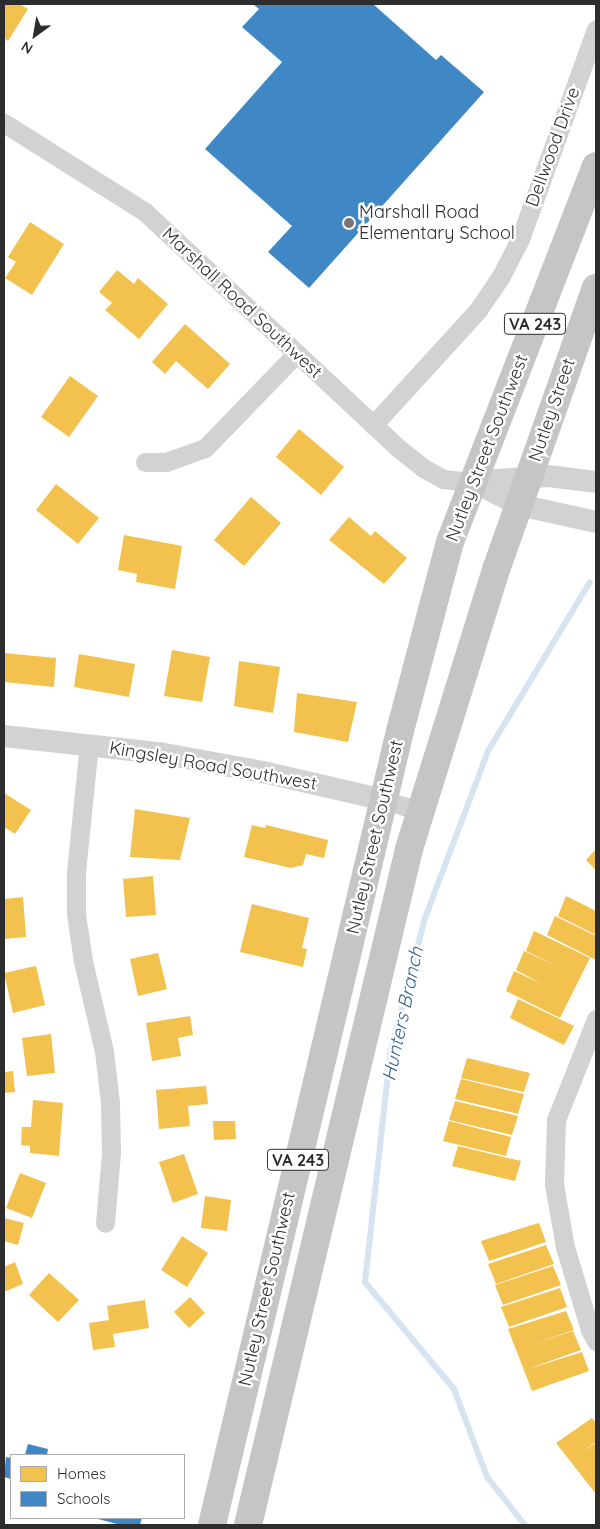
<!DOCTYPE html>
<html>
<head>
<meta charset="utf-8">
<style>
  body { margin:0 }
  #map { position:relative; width:600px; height:1529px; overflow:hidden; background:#fff; font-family:Quicksand,sans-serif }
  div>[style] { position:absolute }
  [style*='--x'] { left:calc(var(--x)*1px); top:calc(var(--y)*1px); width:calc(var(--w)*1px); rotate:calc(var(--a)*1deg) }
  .homes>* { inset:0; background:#f2c14e }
  .schools>* { inset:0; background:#3f88c5 }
  .stream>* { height:6px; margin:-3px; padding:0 3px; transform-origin:3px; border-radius:3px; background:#d6e4f2 }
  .minor>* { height:19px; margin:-9.5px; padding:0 9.5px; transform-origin:9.5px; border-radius:9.5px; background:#d2d2d2 }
  .tertiary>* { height:22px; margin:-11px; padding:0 11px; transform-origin:11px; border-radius:11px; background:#d2d2d2 }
  .primary>* { height:28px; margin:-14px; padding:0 14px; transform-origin:14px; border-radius:14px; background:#c5c5c5 }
  .dots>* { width:14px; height:14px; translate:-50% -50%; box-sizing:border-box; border:2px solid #fff; border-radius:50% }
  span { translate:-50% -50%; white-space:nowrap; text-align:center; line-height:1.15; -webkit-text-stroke:5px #fff; paint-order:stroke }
  .shield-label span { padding:1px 4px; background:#fff; border:1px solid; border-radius:4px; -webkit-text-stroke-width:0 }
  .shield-label { font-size:16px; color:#2d2d2d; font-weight:700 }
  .street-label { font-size:18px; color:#2d2d2d }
  .poi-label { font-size:18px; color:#2d2d2d }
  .left { translate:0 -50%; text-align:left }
  .water-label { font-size:19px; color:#376394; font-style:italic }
  .frame { position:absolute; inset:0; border:5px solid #2d2d2d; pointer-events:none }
  .legend { position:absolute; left:10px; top:1454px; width:175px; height:65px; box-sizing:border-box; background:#fff; border:1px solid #ababab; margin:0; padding:6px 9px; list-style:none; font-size:15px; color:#2d2d2d }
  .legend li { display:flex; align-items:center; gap:10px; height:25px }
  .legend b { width:25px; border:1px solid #ababab }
  .north { position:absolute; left:10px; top:10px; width:50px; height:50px; -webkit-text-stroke:4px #fff; paint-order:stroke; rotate:212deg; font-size:14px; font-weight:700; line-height:20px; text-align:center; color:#2d2d2d }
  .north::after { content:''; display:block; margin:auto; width:18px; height:22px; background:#2d2d2d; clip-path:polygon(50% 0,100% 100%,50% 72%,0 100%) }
</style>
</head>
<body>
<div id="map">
  <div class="homes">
    <div style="clip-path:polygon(4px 4px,19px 4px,28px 9px,8px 41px,4px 38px)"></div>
    <div style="clip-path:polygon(30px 222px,64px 244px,32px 295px,5px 278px,16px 262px,8px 257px)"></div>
    <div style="clip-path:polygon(117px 270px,134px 284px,138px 278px,168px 304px,139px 339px,105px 310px,112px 303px,99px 292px)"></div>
    <div style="clip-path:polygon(185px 324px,230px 364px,208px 389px,176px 361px,165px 374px,152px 362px)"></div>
    <div style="clip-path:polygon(70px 376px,98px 396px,69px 437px,41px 417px)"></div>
    <div style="clip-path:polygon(299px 429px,344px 467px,321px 495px,276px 457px)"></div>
    <div style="clip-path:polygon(56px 484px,99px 518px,78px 544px,36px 510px)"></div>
    <div style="clip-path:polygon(251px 497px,281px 523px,244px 566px,214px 540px)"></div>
    <div style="clip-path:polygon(349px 517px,371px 536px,375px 531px,407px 558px,384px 584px,329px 540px)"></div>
    <div style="clip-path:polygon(124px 535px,182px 546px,175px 589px,136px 582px,137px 574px,118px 570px)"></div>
    <div style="clip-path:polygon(172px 650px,210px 657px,202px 702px,164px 696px)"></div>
    <div style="clip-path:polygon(4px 653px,56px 658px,54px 687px,4px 682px)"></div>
    <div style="clip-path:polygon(79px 654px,135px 664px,129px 697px,74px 687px)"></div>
    <div style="clip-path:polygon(239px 661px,280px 667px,273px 713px,234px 706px)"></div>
    <div style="clip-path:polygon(297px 693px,357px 702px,348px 742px,294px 732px)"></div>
    <div style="clip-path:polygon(4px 793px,31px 810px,15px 834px,4px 827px)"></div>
    <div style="clip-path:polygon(135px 809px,190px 818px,180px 860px,130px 857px)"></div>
    <div style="clip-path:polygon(252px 825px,265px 828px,266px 825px,328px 840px,324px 858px,306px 854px,303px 865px,291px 868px,244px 857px)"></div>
    <div style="clip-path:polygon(596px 849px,596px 870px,586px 860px)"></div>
    <div style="clip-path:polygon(153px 876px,156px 915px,126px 917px,123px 879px)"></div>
    <div style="clip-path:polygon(566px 896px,596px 911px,596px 935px,558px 916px)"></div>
    <div style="clip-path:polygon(23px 897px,26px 937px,4px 939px,4px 899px)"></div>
    <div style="clip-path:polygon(252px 904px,309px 918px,302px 948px,307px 949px,303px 967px,240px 952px)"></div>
    <div style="clip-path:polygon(555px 916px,596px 936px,596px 960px,547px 935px)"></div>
    <div style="clip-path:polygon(534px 931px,590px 958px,560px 1018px,506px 991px,514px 971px,542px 984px,516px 970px,524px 951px,558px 967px,526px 951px)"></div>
    <div style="clip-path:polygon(158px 953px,167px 989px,138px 996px,130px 959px)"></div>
    <div style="clip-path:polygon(36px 966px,45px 1005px,13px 1013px,4px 973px)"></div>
    <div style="clip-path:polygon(518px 999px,574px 1026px,564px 1045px,510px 1018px)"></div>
    <div style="clip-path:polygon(190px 1016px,193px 1035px,178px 1038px,181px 1056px,152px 1061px,146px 1023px)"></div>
    <div style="clip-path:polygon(51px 1034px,55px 1073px,27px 1076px,22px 1038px)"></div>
    <div style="clip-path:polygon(467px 1058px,530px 1073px,524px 1092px,461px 1078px)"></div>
    <div style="clip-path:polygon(13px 1071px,15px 1092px,4px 1093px,4px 1072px)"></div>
    <div style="clip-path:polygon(461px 1079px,524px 1094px,518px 1114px,455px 1099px)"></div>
    <div style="clip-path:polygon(206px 1086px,208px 1104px,188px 1106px,190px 1126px,159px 1129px,156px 1090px)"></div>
    <div style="clip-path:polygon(33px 1100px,63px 1103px,59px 1156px,30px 1153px,30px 1146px,21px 1145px,22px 1127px,31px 1127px)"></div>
    <div style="clip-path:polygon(455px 1101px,518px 1116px,512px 1135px,449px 1120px)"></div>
    <div style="clip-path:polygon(213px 1121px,235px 1121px,236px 1139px,214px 1140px)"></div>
    <div style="clip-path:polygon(449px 1121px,511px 1137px,506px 1156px,443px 1141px)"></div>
    <div style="clip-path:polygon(458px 1146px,521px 1161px,515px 1181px,452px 1166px)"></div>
    <div style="clip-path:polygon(184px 1154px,198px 1194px,173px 1203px,159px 1162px)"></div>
    <div style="clip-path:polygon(20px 1173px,46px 1183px,32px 1218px,6px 1208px)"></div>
    <div style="clip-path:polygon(205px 1196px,231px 1200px,227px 1231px,201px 1228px)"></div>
    <div style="clip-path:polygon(4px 1218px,24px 1223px,18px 1245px,4px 1241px)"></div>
    <div style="clip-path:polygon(539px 1223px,546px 1242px,489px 1261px,481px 1241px)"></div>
    <div style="clip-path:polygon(182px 1236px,208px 1253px,187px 1287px,161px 1270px)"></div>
    <div style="clip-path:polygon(546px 1245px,554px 1264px,496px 1284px,488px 1264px)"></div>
    <div style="clip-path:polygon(15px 1262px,23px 1284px,4px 1292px,4px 1267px)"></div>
    <div style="clip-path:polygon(553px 1266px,561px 1285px,503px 1305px,495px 1285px)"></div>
    <div style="clip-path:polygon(49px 1273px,79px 1300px,58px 1322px,29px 1295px)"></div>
    <div style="clip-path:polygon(560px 1288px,567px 1307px,509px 1327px,501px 1307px)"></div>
    <div style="clip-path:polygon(190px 1297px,205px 1313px,189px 1328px,174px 1312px)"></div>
    <div style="clip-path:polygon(145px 1300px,149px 1328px,113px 1334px,115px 1347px,93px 1350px,89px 1323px,109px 1320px,107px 1306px)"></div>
    <div style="clip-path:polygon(566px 1311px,574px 1330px,527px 1346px,573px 1331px,581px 1350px,525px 1370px,582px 1352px,589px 1371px,532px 1391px,508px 1329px)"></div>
    <div style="clip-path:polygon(592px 1418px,596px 1423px,596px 1442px,582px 1452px,596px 1443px,596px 1494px,556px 1443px)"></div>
  </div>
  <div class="schools">
    <div style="clip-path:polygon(253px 4px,373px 4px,436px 60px,441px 55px,484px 92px,309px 288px,268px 252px,292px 226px,205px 149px,282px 62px,242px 27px,259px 9px)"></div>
    <div style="clip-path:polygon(28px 1444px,48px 1449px,47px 1455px,25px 1455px)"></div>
    <div style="clip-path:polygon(6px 1457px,11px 1458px,11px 1479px,4px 1477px)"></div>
    <div style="clip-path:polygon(94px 1518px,142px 1518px,140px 1525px,121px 1525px)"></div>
  </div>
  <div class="stream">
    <div style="--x:525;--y:1525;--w:61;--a:-128.4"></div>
    <div style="--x:487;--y:1477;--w:94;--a:-110.6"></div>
    <div style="--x:454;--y:1389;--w:139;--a:-129.8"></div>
    <div style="--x:365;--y:1282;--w:229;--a:-83.7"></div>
    <div style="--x:390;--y:1054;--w:140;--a:-75.6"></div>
    <div style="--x:425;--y:918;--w:178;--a:-69.3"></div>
    <div style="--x:488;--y:751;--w:197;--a:-58.9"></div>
  </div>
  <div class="minor">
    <div style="--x:4;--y:123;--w:165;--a:32.2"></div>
    <div style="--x:144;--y:211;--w:347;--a:43"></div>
    <div style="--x:398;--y:448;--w:34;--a:38"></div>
    <div style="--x:425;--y:469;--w:21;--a:29"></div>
    <div style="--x:443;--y:479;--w:31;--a:6"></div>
    <div style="--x:373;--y:425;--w:156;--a:-47.6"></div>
    <div style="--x:478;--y:310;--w:41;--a:-55.9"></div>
    <div style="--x:501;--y:276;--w:42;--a:-62.8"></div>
    <div style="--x:520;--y:239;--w:223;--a:-70.1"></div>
    <div style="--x:145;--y:462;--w:21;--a:0"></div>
    <div style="--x:166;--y:462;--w:41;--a:-19.7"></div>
    <div style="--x:205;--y:448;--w:132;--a:-45.9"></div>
    <div style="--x:89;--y:744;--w:129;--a:95.8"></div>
    <div style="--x:76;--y:872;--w:42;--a:90"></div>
    <div style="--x:76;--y:914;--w:48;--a:81.5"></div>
    <div style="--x:83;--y:961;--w:92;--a:76.9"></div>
    <div style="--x:104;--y:1051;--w:52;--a:83.4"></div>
    <div style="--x:110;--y:1103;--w:50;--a:88.9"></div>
    <div style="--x:111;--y:1153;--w:70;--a:94.9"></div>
    <div style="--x:384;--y:800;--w:38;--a:17"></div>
    <div style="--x:596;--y:1019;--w:109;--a:111.6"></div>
    <div style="--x:556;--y:1120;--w:64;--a:91.8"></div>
    <div style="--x:554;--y:1184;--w:64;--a:80.1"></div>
    <div style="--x:565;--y:1247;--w:87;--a:73.2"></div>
    <div style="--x:590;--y:1330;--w:13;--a:61"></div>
  </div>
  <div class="tertiary">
    <div style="--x:474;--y:482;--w:51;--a:27.1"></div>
    <div style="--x:519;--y:505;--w:79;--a:12.4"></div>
    <div style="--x:474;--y:482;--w:74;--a:-4.6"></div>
    <div style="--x:548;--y:476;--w:48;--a:7.1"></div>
    <div style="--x:4;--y:736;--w:156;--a:6.3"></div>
    <div style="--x:159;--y:753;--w:106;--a:10.4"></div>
    <div style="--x:263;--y:772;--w:124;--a:13"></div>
  </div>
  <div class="primary">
    <div style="--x:212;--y:1525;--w:816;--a:-76.68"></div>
    <div style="--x:400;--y:731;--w:196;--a:-75.2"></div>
    <div style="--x:450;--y:542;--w:403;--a:-68.8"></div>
    <div style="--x:248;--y:1525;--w:695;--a:-76.6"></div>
    <div style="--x:409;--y:849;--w:295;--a:-72.7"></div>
    <div style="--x:497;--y:567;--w:296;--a:-70.5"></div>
  </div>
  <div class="dots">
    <div style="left:349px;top:223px;background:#767676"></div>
  </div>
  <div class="shield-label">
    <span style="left:535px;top:324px">VA 243</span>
    <span style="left:298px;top:1160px">VA 243</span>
  </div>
  <div class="street-label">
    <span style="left:553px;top:147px;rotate:-70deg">Dellwood Drive</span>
    <span style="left:242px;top:303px;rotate:43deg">Marshall Road Southwest</span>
    <span style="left:552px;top:410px;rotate:-71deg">Nutley Street</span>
    <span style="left:487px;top:448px;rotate:-69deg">Nutley Street Southwest</span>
    <span style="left:213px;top:766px;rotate:10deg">Kingsley Road Southwest</span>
    <span style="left:375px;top:837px;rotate:-77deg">Nutley Street Southwest</span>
    <span style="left:267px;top:1289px;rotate:-77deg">Nutley Street Southwest</span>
  </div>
  <div class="poi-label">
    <span class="left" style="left:359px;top:223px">Marshall Road<br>Elementary School</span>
  </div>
  <div class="water-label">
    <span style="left:403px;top:1014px;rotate:-78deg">Hunters Branch</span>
  </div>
  <div class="frame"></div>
  <ul class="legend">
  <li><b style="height:14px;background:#f2c14e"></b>Homes</li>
  <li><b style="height:14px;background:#3f88c5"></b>Schools</li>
  </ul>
  <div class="north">N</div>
</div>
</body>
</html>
